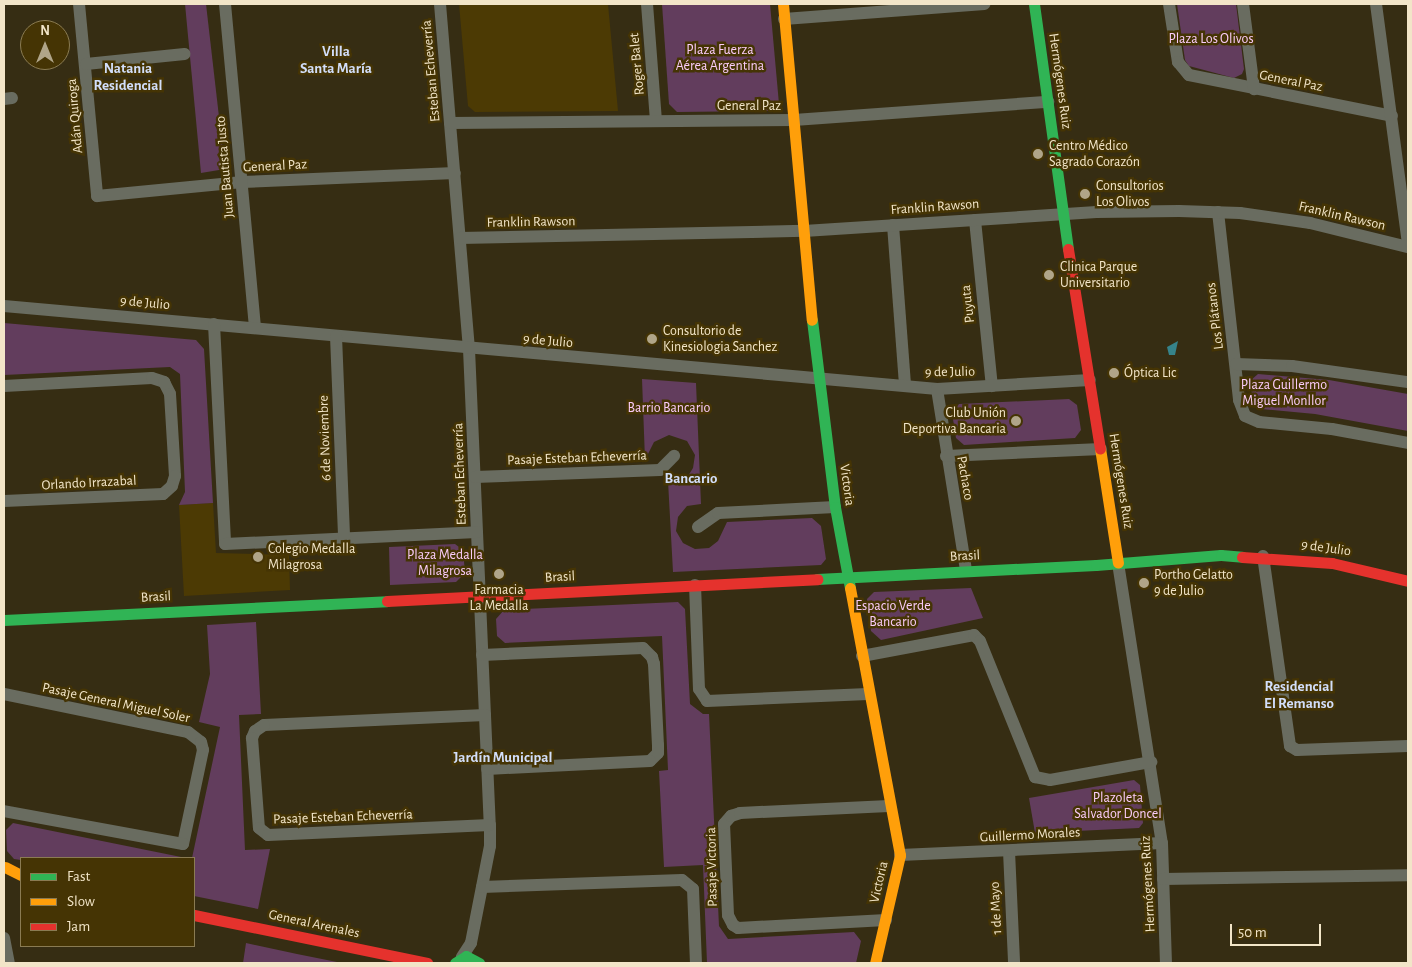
<!DOCTYPE html>
<html>
<head>
<meta charset="utf-8">
<style>
  body { margin:0 }
  #map { position:relative; width:1412px; height:967px; overflow:hidden; background:#362d13; font-family:"Alegreya Sans",sans-serif }
  div>[style] { position:absolute }
  [style*='--x'] { left:calc(var(--x)*1px); top:calc(var(--y)*1px); width:calc(var(--w)*1px); rotate:calc(var(--a)*1deg) }
  .built>* { inset:0; background:#4c3a04 }
  .green>* { inset:0; background:#623d5d }
  .water>* { inset:0; background:#36838a }
  .street>* { height:12px; margin:-6px; padding:0 6px; transform-origin:6px; border-radius:6px; background:#696c60 }
  .fast>* { height:11px; margin:-5.5px; padding:0 5.5px; transform-origin:5.5px; border-radius:5.5px; background:#30b455 }
  .slow>* { height:11px; margin:-5.5px; padding:0 5.5px; transform-origin:5.5px; border-radius:5.5px; background:#ff9f0a }
  .jam>* { height:11px; margin:-5.5px; padding:0 5.5px; transform-origin:5.5px; border-radius:5.5px; background:#e5322d }
  .dots>* { width:14px; height:14px; translate:-50% -50%; box-sizing:border-box; border:2px solid #453404; border-radius:50% }
  span { translate:-50% -50%; white-space:nowrap; text-align:center; line-height:1.15; -webkit-text-stroke:5px #453404; paint-order:stroke }
  .park-label { font-size:14px; color:#fbccfa }
  .street-label { font-size:14px; color:#f2e5c8 }
  .poi-label { font-size:14px; color:#f2e5c8 }
  .left { translate:0 -50%; text-align:left }
  .right { translate:-100% -50%; text-align:right }
  .neighbourhood-label { font-size:15px; color:#d2defa; font-weight:700 }
  .frame { position:absolute; inset:0; border:5px solid #f2e5c8; pointer-events:none }
  .legend { position:absolute; left:20px; top:857px; width:175px; height:90px; box-sizing:border-box; background:#453404; border:1px solid #8a7b52; margin:0; padding:6px 9px; list-style:none; font-size:15px; color:#f2e5c8 }
  .legend li { display:flex; align-items:center; gap:10px; height:25px }
  .legend b { width:25px; border:1px solid #8a7b52 }
  .north { position:absolute; left:20px; top:20px; width:50px; height:50px; box-sizing:border-box; background:#453404; border:1px solid #8a7b52; border-radius:50%; rotate:0deg; font-size:14px; font-weight:700; line-height:20px; text-align:center; color:#f2e5c8 }
  .north::after { content:''; display:block; margin:auto; width:18px; height:22px; background:#b0a589; clip-path:polygon(50% 0,100% 100%,50% 72%,0 100%) }
  .scale { position:absolute; left:1230px; top:924px; width:91px; height:22px; box-sizing:border-box; border:2px solid #f2e5c8; border-top:0; padding-left:6px; font-size:15px; line-height:18px; white-space:nowrap; color:#f2e5c8; -webkit-text-stroke:4px #453404; paint-order:stroke }
</style>
</head>
<body>
<div id="map">
  <div class="built">
    <div style="clip-path:polygon(459px 4px,608px 4px,618px 111px,475px 112px,468px 106px)"></div>
    <div style="clip-path:polygon(213px 503px,216px 553px,289px 555px,290px 590px,184px 596px,179px 505px)"></div>
  </div>
  <div class="green">
    <div style="clip-path:polygon(185px 4px,206px 4px,225px 169px,201px 173px)"></div>
    <div style="clip-path:polygon(662px 4px,770px 4px,779px 104px,772px 111px,677px 112px,669px 104px)"></div>
    <div style="clip-path:polygon(1177px 4px,1236px 4px,1244px 69px,1242px 74px,1234px 78px,1189px 66px,1185px 60px)"></div>
    <div style="clip-path:polygon(4px 323px,196px 340px,204px 349px,213px 503px,179px 505px,185px 492px,180px 374px,170px 367px,4px 375px)"></div>
    <div style="clip-path:polygon(1258px 374px,1329px 380px,1408px 394px,1408px 431px,1315px 414px,1261px 409px,1252px 400px,1251px 380px)"></div>
    <div style="clip-path:polygon(642px 379px,696px 383px,701px 504px,687px 506px,678px 517px,676px 531px,683px 543px,695px 549px,709px 548px,718px 541px,727px 522px,812px 518px,821px 526px,826px 559px,821px 565px,673px 572px,668px 481px,683px 480px,688px 476px,693px 468px,695px 455px,687px 441px,669px 435px,654px 442px,645px 460px)"></div>
    <div style="clip-path:polygon(1069px 399px,1077px 405px,1081px 430px,1075px 438px,964px 445px,956px 438px,952px 413px,959px 404px)"></div>
    <div style="clip-path:polygon(455px 544px,463px 550px,465px 573px,456px 582px,390px 585px,389px 547px)"></div>
    <div style="clip-path:polygon(971px 588px,983px 618px,881px 640px,871px 631px,867px 599px,874px 592px)"></div>
    <div style="clip-path:polygon(678px 602px,685px 609px,690px 704px,703px 714px,709px 714px,719px 926px,728px 939px,854px 932px,861px 941px,856px 963px,707px 963px,703px 865px,664px 867px,659px 771px,668px 770px,662px 636px,505px 643px,497px 636px,496px 619px,504px 610px)"></div>
    <div style="clip-path:polygon(256px 622px,261px 714px,239px 715px,245px 850px,270px 849px,258px 909px,194px 896px,192px 858px,220px 727px,199px 722px,210px 674px,207px 625px)"></div>
    <div style="clip-path:polygon(1134px 780px,1140px 785px,1143px 823px,1139px 828px,1035px 833px,1029px 798px)"></div>
    <div style="clip-path:polygon(13px 823px,186px 858px,21px 860px,14px 859px,7px 851px,6px 830px)"></div>
    <div style="clip-path:polygon(246px 943px,297px 954px,342px 963px,243px 963px)"></div>
  </div>
  <div class="water">
    <div style="clip-path:polygon(1178px 341px,1175px 355px,1169px 355px,1167px 347px)"></div>
  </div>
  <div class="street">
    <div style="--x:79;--y:4;--w:193;--a:84.6"></div>
    <div style="--x:97;--y:196;--w:146;--a:-5.5"></div>
    <div style="--x:242;--y:182;--w:213;--a:-2.4"></div>
    <div style="--x:225;--y:4;--w:325;--a:84.7"></div>
    <div style="--x:440;--y:4;--w:346;--a:85.2"></div>
    <div style="--x:469;--y:349;--w:476;--a:87.5"></div>
    <div style="--x:490;--y:825;--w:21;--a:90"></div>
    <div style="--x:490;--y:846;--w:99;--a:101.1"></div>
    <div style="--x:471;--y:943;--w:17;--a:123"></div>
    <div style="--x:647;--y:4;--w:117;--a:85.6"></div>
    <div style="--x:1169;--y:4;--w:59;--a:81.2"></div>
    <div style="--x:1178;--y:62;--w:17;--a:50"></div>
    <div style="--x:1189;--y:75;--w:207;--a:11.4"></div>
    <div style="--x:1243;--y:4;--w:86;--a:82.6"></div>
    <div style="--x:1376;--y:4;--w:241;--a:82.4"></div>
    <div style="--x:784;--y:19;--w:201;--a:-4.3"></div>
    <div style="--x:86;--y:64;--w:99;--a:-5.8"></div>
    <div style="--x:4;--y:99;--w:8;--a:-7"></div>
    <div style="--x:450;--y:123;--w:344;--a:-0.5"></div>
    <div style="--x:794;--y:120;--w:255;--a:-4.1"></div>
    <div style="--x:1218;--y:212;--w:189;--a:83.6"></div>
    <div style="--x:1239;--y:400;--w:17;--a:69"></div>
    <div style="--x:1245;--y:416;--w:15;--a:23"></div>
    <div style="--x:1259;--y:422;--w:73;--a:5.5"></div>
    <div style="--x:1332;--y:429;--w:77;--a:10.4"></div>
    <div style="--x:975;--y:220;--w:167;--a:84.2"></div>
    <div style="--x:893;--y:225;--w:161;--a:85.7"></div>
    <div style="--x:460;--y:238;--w:344;--a:-1.2"></div>
    <div style="--x:804;--y:231;--w:293;--a:-3.7"></div>
    <div style="--x:1096;--y:212;--w:83;--a:-0.7"></div>
    <div style="--x:1179;--y:211;--w:61;--a:1.9"></div>
    <div style="--x:1240;--y:213;--w:71;--a:8.1"></div>
    <div style="--x:1310;--y:223;--w:101;--a:13.8"></div>
    <div style="--x:4;--y:306;--w:937;--a:5.08"></div>
    <div style="--x:937;--y:389;--w:153;--a:-3.4"></div>
    <div style="--x:214;--y:324;--w:220;--a:87.1"></div>
    <div style="--x:225;--y:544;--w:252;--a:-2.7"></div>
    <div style="--x:336;--y:336;--w:202;--a:87.7"></div>
    <div style="--x:1236;--y:364;--w:56;--a:2"></div>
    <div style="--x:1292;--y:366;--w:117;--a:7.9"></div>
    <div style="--x:4;--y:386;--w:148;--a:-3.1"></div>
    <div style="--x:152;--y:378;--w:13;--a:18"></div>
    <div style="--x:164;--y:382;--w:13;--a:63"></div>
    <div style="--x:170;--y:394;--w:82;--a:86.5"></div>
    <div style="--x:175;--y:476;--w:10;--a:107"></div>
    <div style="--x:172;--y:486;--w:12;--a:138"></div>
    <div style="--x:163;--y:494;--w:159;--a:177.5"></div>
    <div style="--x:937;--y:389;--w:184;--a:80.9"></div>
    <div style="--x:946;--y:456;--w:155;--a:-2.6"></div>
    <div style="--x:475;--y:477;--w:185;--a:-2.2"></div>
    <div style="--x:660;--y:470;--w:20;--a:-45"></div>
    <div style="--x:698;--y:527;--w:24;--a:-35"></div>
    <div style="--x:718;--y:513;--w:117;--a:-2.9"></div>
    <div style="--x:1263;--y:556;--w:192;--a:81.9"></div>
    <div style="--x:1290;--y:746;--w:8;--a:30"></div>
    <div style="--x:1297;--y:750;--w:111;--a:-2.1"></div>
    <div style="--x:1118;--y:563;--w:283;--a:81.1"></div>
    <div style="--x:1162;--y:843;--w:120;--a:88.1"></div>
    <div style="--x:695;--y:585;--w:104;--a:87.8"></div>
    <div style="--x:699;--y:689;--w:14;--a:56"></div>
    <div style="--x:707;--y:701;--w:161;--a:-2.5"></div>
    <div style="--x:482;--y:655;--w:161;--a:-2.5"></div>
    <div style="--x:643;--y:648;--w:13;--a:45"></div>
    <div style="--x:652;--y:657;--w:7;--a:74"></div>
    <div style="--x:654;--y:664;--w:81;--a:87.2"></div>
    <div style="--x:658;--y:745;--w:8;--a:90"></div>
    <div style="--x:658;--y:753;--w:11;--a:135"></div>
    <div style="--x:650;--y:761;--w:163;--a:177.2"></div>
    <div style="--x:862;--y:656;--w:114;--a:-10.6"></div>
    <div style="--x:974;--y:635;--w:8;--a:45"></div>
    <div style="--x:980;--y:641;--w:147;--a:68"></div>
    <div style="--x:1035;--y:777;--w:15;--a:11"></div>
    <div style="--x:1050;--y:780;--w:103;--a:-10.1"></div>
    <div style="--x:4;--y:694;--w:188;--a:11.7"></div>
    <div style="--x:188;--y:732;--w:16;--a:38"></div>
    <div style="--x:201;--y:742;--w:8;--a:76"></div>
    <div style="--x:203;--y:750;--w:96;--a:102"></div>
    <div style="--x:183;--y:844;--w:182;--a:-169.6"></div>
    <div style="--x:485;--y:715;--w:221;--a:177.4"></div>
    <div style="--x:264;--y:725;--w:11;--a:146"></div>
    <div style="--x:255;--y:731;--w:8;--a:113"></div>
    <div style="--x:252;--y:738;--w:90;--a:85.6"></div>
    <div style="--x:259;--y:828;--w:11;--a:38"></div>
    <div style="--x:268;--y:835;--w:222;--a:-2.6"></div>
    <div style="--x:1009;--y:851;--w:112;--a:87.4"></div>
    <div style="--x:900;--y:855;--w:262;--a:-2.6"></div>
    <div style="--x:1163;--y:879;--w:245;--a:-0.9"></div>
    <div style="--x:482;--y:887;--w:200;--a:-2"></div>
    <div style="--x:682;--y:880;--w:14;--a:39"></div>
    <div style="--x:693;--y:889;--w:74;--a:87.7"></div>
    <div style="--x:886;--y:920;--w:148;--a:176.9"></div>
    <div style="--x:738;--y:928;--w:6;--a:-149"></div>
    <div style="--x:733;--y:925;--w:11;--a:-117"></div>
    <div style="--x:728;--y:915;--w:91;--a:-92.5"></div>
    <div style="--x:724;--y:824;--w:11;--a:-49"></div>
    <div style="--x:731;--y:816;--w:9;--a:-18"></div>
    <div style="--x:740;--y:813;--w:149;--a:-2.7"></div>
    <div style="--x:4;--y:938;--w:25;--a:79"></div>
  </div>
  <div class="fast">
    <div style="--x:1034;--y:4;--w:247;--a:82.1"></div>
    <div style="--x:812;--y:320;--w:188;--a:83"></div>
    <div style="--x:835;--y:507;--w:82;--a:79.5"></div>
    <div style="--x:817;--y:579;--w:279;--a:-2.9"></div>
    <div style="--x:1096;--y:565;--w:125;--a:-4.6"></div>
    <div style="--x:1221;--y:555;--w:21;--a:5"></div>
    <div style="--x:4;--y:620;--w:383;--a:-2.8"></div>
    <div style="--x:455;--y:963;--w:13;--a:-32"></div>
    <div style="--x:466;--y:956;--w:15;--a:28"></div>
  </div>
  <div class="slow">
    <div style="--x:783;--y:4;--w:317;--a:84.8"></div>
    <div style="--x:1100;--y:448;--w:116;--a:81.1"></div>
    <div style="--x:850;--y:588;--w:272;--a:79.4"></div>
    <div style="--x:900;--y:855;--w:111;--a:103"></div>
    <div style="--x:5;--y:867;--w:18;--a:27"></div>
  </div>
  <div class="jam">
    <div style="--x:1068;--y:249;--w:202;--a:80.9"></div>
    <div style="--x:1242;--y:557;--w:90;--a:3.8"></div>
    <div style="--x:1332;--y:563;--w:78;--a:13.3"></div>
    <div style="--x:387;--y:601;--w:431;--a:-2.9"></div>
    <div style="--x:194;--y:915;--w:238;--a:11.6"></div>
  </div>
  <div class="dots">
    <div style="left:1038px;top:154px;background:#b0a589"></div>
    <div style="left:1085px;top:194px;background:#b0a589"></div>
    <div style="left:1049px;top:275px;background:#b0a589"></div>
    <div style="left:652px;top:339px;background:#b0a589"></div>
    <div style="left:1114px;top:373px;background:#b0a589"></div>
    <div style="left:1016px;top:421px;background:#b0a589"></div>
    <div style="left:258px;top:557px;background:#b0a589"></div>
    <div style="left:499px;top:574px;background:#b0a589"></div>
    <div style="left:1144px;top:583px;background:#b0a589"></div>
  </div>
  <div class="park-label">
    <span style="left:1211px;top:39px">Plaza Los Olivos</span>
    <span style="left:720px;top:58px">Plaza Fuerza<br>Aérea Argentina</span>
    <span style="left:1284px;top:393px">Plaza Guillermo<br>Miguel Monllor</span>
    <span style="left:669px;top:408px">Barrio Bancario</span>
    <span style="left:445px;top:563px">Plaza Medalla<br>Milagrosa</span>
    <span style="left:893px;top:614px">Espacio Verde<br>Bancario</span>
    <span style="left:1118px;top:806px">Plazoleta<br>Salvador Doncel</span>
  </div>
  <div class="street-label">
    <span style="left:637px;top:64px;rotate:-95deg">Roger Balet</span>
    <span style="left:431px;top:71px;rotate:-95deg">Esteban Echeverría</span>
    <span style="left:1060px;top:81px;rotate:82deg">Hermógenes Ruiz</span>
    <span style="left:1291px;top:81px;rotate:11deg">General Paz</span>
    <span style="left:749px;top:106px">General Paz</span>
    <span style="left:75px;top:116px;rotate:-95deg">Adán Quiroga</span>
    <span style="left:275px;top:166px;rotate:-3deg">General Paz</span>
    <span style="left:225px;top:167px;rotate:-95deg">Juan Bautista Justo</span>
    <span style="left:935px;top:207px;rotate:-4deg">Franklin Rawson</span>
    <span style="left:1342px;top:216px;rotate:13deg">Franklin Rawson</span>
    <span style="left:531px;top:222px;rotate:-1deg">Franklin Rawson</span>
    <span style="left:145px;top:303px;rotate:5deg">9 de Julio</span>
    <span style="left:968px;top:304px;rotate:-96deg">Puyuta</span>
    <span style="left:1215px;top:316px;rotate:-97deg">Los Plátanos</span>
    <span style="left:548px;top:341px;rotate:5deg">9 de Julio</span>
    <span style="left:950px;top:372px;rotate:-1deg">9 de Julio</span>
    <span style="left:325px;top:438px;rotate:-92deg">6 de Noviembre</span>
    <span style="left:577px;top:458px;rotate:-2deg">Pasaje Esteban Echeverría</span>
    <span style="left:460px;top:474px;rotate:-92deg">Esteban Echeverría</span>
    <span style="left:965px;top:478px;rotate:80deg">Pachaco</span>
    <span style="left:1121px;top:481px;rotate:81deg">Hermógenes Ruiz</span>
    <span style="left:89px;top:483px;rotate:-3deg">Orlando Irrazabal</span>
    <span style="left:847px;top:485px;rotate:82deg">Victoria</span>
    <span style="left:1326px;top:548px;rotate:8deg">9 de Julio</span>
    <span style="left:965px;top:556px;rotate:-3deg">Brasil</span>
    <span style="left:560px;top:577px;rotate:-3deg">Brasil</span>
    <span style="left:156px;top:597px;rotate:-3deg">Brasil</span>
    <span style="left:116px;top:703px;rotate:12deg">Pasaje General Miguel Soler</span>
    <span style="left:343px;top:817px;rotate:-2deg">Pasaje Esteban Echeverría</span>
    <span style="left:1030px;top:835px;rotate:-3deg">Guillermo Morales</span>
    <span style="left:712px;top:867px;rotate:-91deg">Pasaje Victoria</span>
    <span style="left:879px;top:882px;rotate:-77deg">Victoria</span>
    <span style="left:1148px;top:884px;rotate:-93deg">Hermógenes Ruiz</span>
    <span style="left:996px;top:908px;rotate:-93deg">1 de Mayo</span>
    <span style="left:314px;top:924px;rotate:12deg">General Arenales</span>
  </div>
  <div class="poi-label">
    <span class="left" style="left:1049px;top:154px">Centro Médico<br>Sagrado Corazón</span>
    <span class="left" style="left:1096px;top:194px">Consultorios<br>Los Olivos</span>
    <span class="left" style="left:1060px;top:275px">Clinica Parque<br>Universitario</span>
    <span class="left" style="left:663px;top:339px">Consultorio de<br>Kinesiologia Sanchez</span>
    <span class="left" style="left:1124px;top:373px">Óptica Lic</span>
    <span class="right" style="left:1006px;top:421px">Club Unión<br>Deportiva Bancaria</span>
    <span class="left" style="left:268px;top:557px">Colegio Medalla<br>Milagrosa</span>
    <span class="left" style="left:1154px;top:583px">Portho Gelatto<br>9 de Julio</span>
    <span style="left:499px;top:598px">Farmacia<br>La Medalla</span>
  </div>
  <div class="neighbourhood-label">
    <span style="left:336px;top:60px">Villa<br>Santa María</span>
    <span style="left:128px;top:77px">Natania<br>Residencial</span>
    <span style="left:691px;top:479px">Bancario</span>
    <span style="left:1299px;top:695px">Residencial<br>El Remanso</span>
    <span style="left:503px;top:758px">Jardín Municipal</span>
  </div>
  <div class="frame"></div>
  <ul class="legend">
  <li><b style="height:6px;background:#30b455"></b>Fast</li>
  <li><b style="height:6px;background:#ff9f0a"></b>Slow</li>
  <li><b style="height:6px;background:#e5322d"></b>Jam</li>
  </ul>
  <div class="north">N</div>
  <div class="scale">50 m</div>
</div>
</body>
</html>
